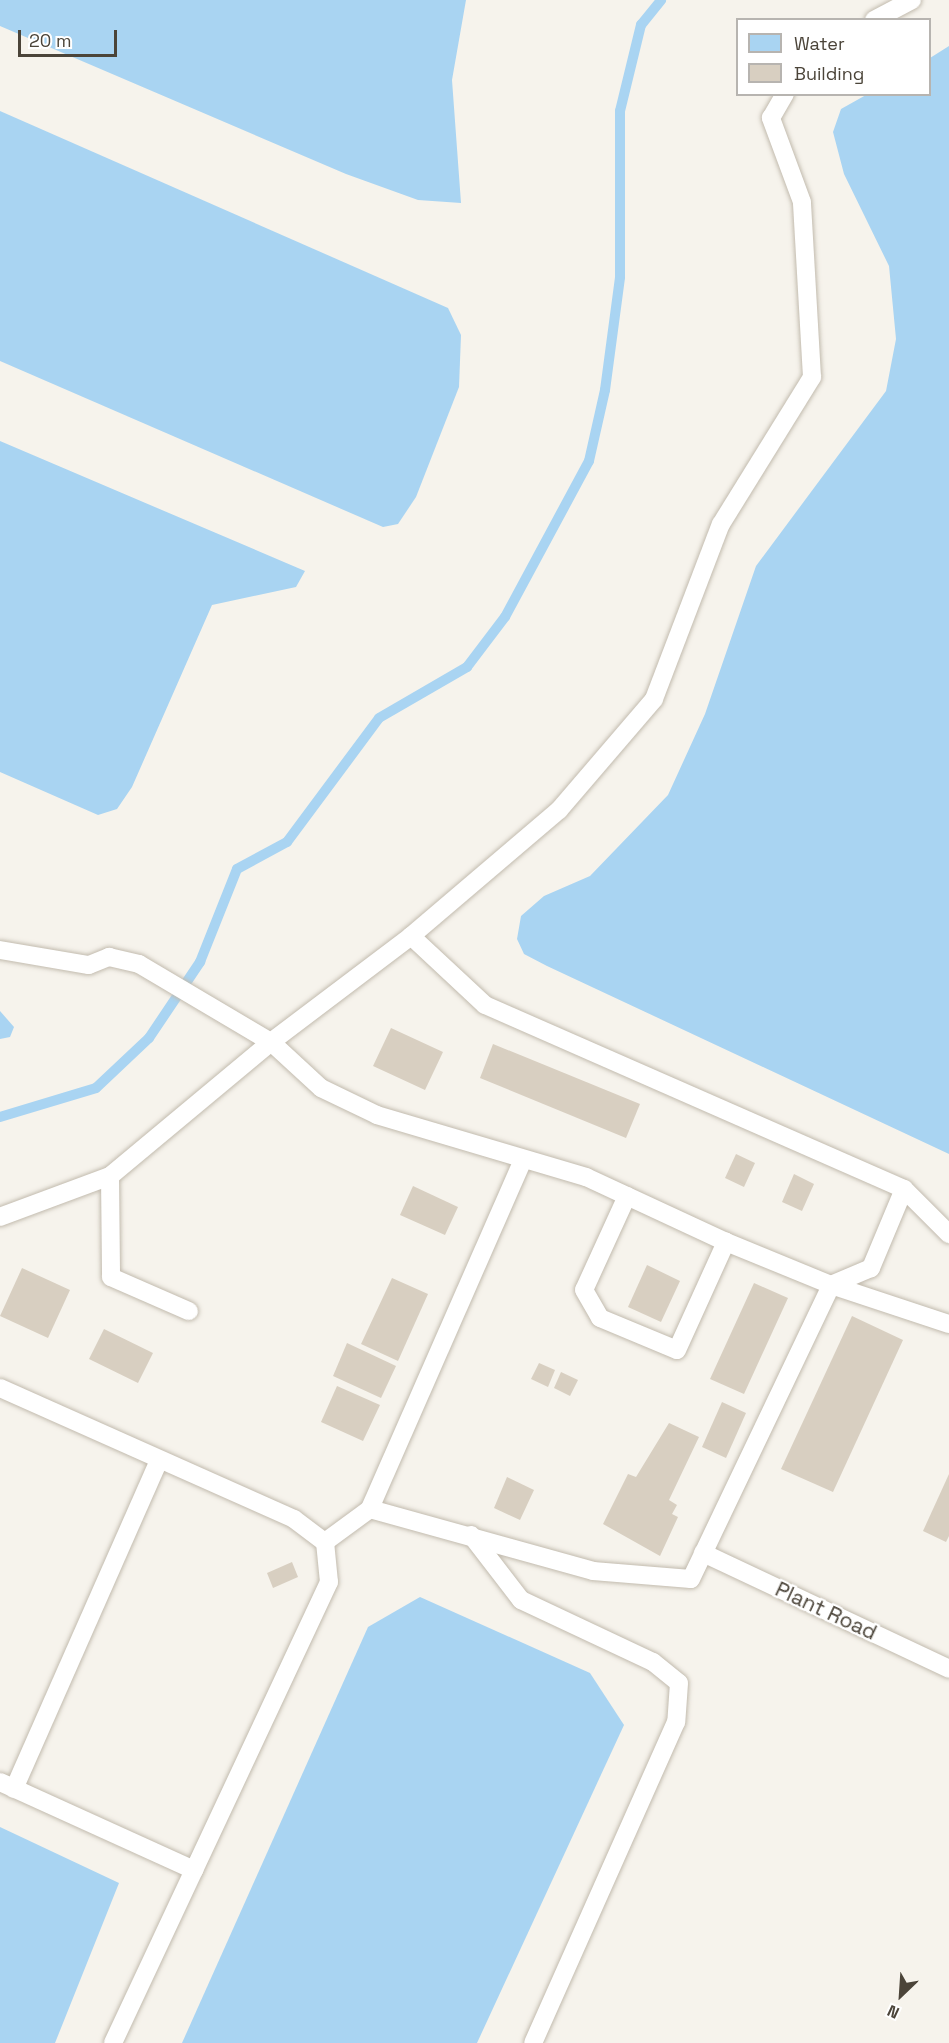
<!DOCTYPE html>
<html>
<head>
<meta charset="utf-8">
<style>
  body { margin:0 }
  #map { position:relative; width:949px; height:2043px; overflow:hidden; background:#f6f3ec; font-family:"Space Grotesk",sans-serif }
  div>[style] { position:absolute }
  [style*='--x'] { left:calc(var(--x)*1px); top:calc(var(--y)*1px); width:calc(var(--w)*1px); rotate:calc(var(--a)*1deg) }
  .water>* { inset:0; background:#a9d4f2 }
  .stream>* { height:10px; margin:-5px; padding:0 5px; transform-origin:5px; border-radius:5px; background:#a9d4f2 }
  .building>* { inset:0; background:#d8cfc1 }
  .roads { filter:drop-shadow(0 0 2px #c2bbae) drop-shadow(0 0 2px #c2bbae) }
  .service>* { height:18px; margin:-9px; padding:0 9px; transform-origin:9px; border-radius:9px; background:#fff }
  span { translate:-50% -50%; white-space:nowrap; text-align:center; line-height:1.15; -webkit-text-stroke:4.5px #fff; paint-order:stroke }
  .street-label { font-size:21px; color:#4b4439 }
  .legend { position:absolute; left:736px; top:18px; width:195px; height:78px; box-sizing:border-box; background:#fff; border:2px solid #b7b4b0; margin:0; padding:8px 10px; list-style:none; font-size:18px; color:#4b4439 }
  .legend li { display:flex; align-items:center; gap:12px; height:30px }
  .legend b { width:30px; border:2px solid #b7b4b0 }
  .north { position:absolute; left:871px; top:1965px; width:60px; height:60px; -webkit-text-stroke:4px #fff; paint-order:stroke; rotate:205deg; font-size:16px; font-weight:700; line-height:24px; text-align:center; color:#4b4439 }
  .north::after { content:''; display:block; margin:auto; width:21px; height:27px; background:#4b4439; clip-path:polygon(50% 0,100% 100%,50% 72%,0 100%) }
  .scale { position:absolute; left:18px; top:30px; width:99px; height:27px; box-sizing:border-box; border:3px solid #4b4439; border-top:0; padding-left:8px; font-size:18px; line-height:21px; white-space:nowrap; color:#4b4439; -webkit-text-stroke:4px #fff; paint-order:stroke }
</style>
</head>
<body>
<div id="map">
  <div class="water">
    <div style="clip-path:polygon(0 0,466px 0,452px 80px,461px 203px,418px 200px,346px 174px,0 26px)"></div>
    <div style="clip-path:polygon(949px 46px,949px 1154px,547px 966px,524px 954px,517px 939px,521px 916px,544px 896px,590px 876px,668px 795px,705px 714px,756px 566px,886px 391px,896px 339px,889px 266px,844px 174px,833px 132px,841px 109px,866px 95px,930px 94px,930px 58px)"></div>
    <div style="clip-path:polygon(0 111px,448px 308px,461px 335px,459px 387px,416px 497px,398px 524px,383px 527px,0 361px)"></div>
    <div style="clip-path:polygon(0 441px,305px 571px,296px 587px,212px 605px,132px 787px,117px 809px,98px 815px,0 772px)"></div>
    <div style="clip-path:polygon(0 1011px,14px 1027px,10px 1037px,0 1039px)"></div>
    <div style="clip-path:polygon(420px 1597px,590px 1673px,624px 1725px,477px 2043px,182px 2043px,368px 1627px)"></div>
    <div style="clip-path:polygon(0 1827px,119px 1883px,55px 2043px,0 2043px)"></div>
  </div>
  <div class="stream">
    <div style="--x:0;--y:1117;--w:100;--a:-16.8"></div>
    <div style="--x:96;--y:1088;--w:73;--a:-43.3"></div>
    <div style="--x:149;--y:1038;--w:92;--a:-56.1"></div>
    <div style="--x:200;--y:962;--w:100;--a:-68.3"></div>
    <div style="--x:237;--y:869;--w:57;--a:-28.4"></div>
    <div style="--x:287;--y:842;--w:154;--a:-53.4"></div>
    <div style="--x:379;--y:718;--w:102;--a:-30.1"></div>
    <div style="--x:467;--y:667;--w:63;--a:-52.8"></div>
    <div style="--x:505;--y:617;--w:177;--a:-61.7"></div>
    <div style="--x:589;--y:461;--w:73;--a:-77.3"></div>
    <div style="--x:605;--y:390;--w:114;--a:-82.4"></div>
    <div style="--x:620;--y:277;--w:166;--a:-90"></div>
    <div style="--x:620;--y:111;--w:89;--a:-76.3"></div>
    <div style="--x:641;--y:25;--w:32;--a:-51"></div>
  </div>
  <div class="building">
    <div style="clip-path:polygon(391px 1028px,443px 1052px,425px 1090px,373px 1066px)"></div>
    <div style="clip-path:polygon(493px 1044px,640px 1104px,626px 1138px,480px 1078px)"></div>
    <div style="clip-path:polygon(736px 1154px,755px 1163px,744px 1187px,725px 1178px)"></div>
    <div style="clip-path:polygon(794px 1174px,814px 1184px,802px 1211px,782px 1202px)"></div>
    <div style="clip-path:polygon(413px 1186px,458px 1207px,445px 1235px,400px 1215px)"></div>
    <div style="clip-path:polygon(647px 1265px,680px 1281px,661px 1322px,628px 1307px)"></div>
    <div style="clip-path:polygon(22px 1268px,70px 1290px,48px 1338px,0 1316px)"></div>
    <div style="clip-path:polygon(392px 1278px,428px 1294px,398px 1361px,361px 1344px)"></div>
    <div style="clip-path:polygon(754px 1283px,788px 1298px,744px 1394px,710px 1379px)"></div>
    <div style="clip-path:polygon(852px 1316px,903px 1340px,833px 1492px,781px 1469px)"></div>
    <div style="clip-path:polygon(104px 1329px,153px 1353px,138px 1383px,89px 1359px)"></div>
    <div style="clip-path:polygon(347px 1343px,396px 1366px,381px 1398px,333px 1376px)"></div>
    <div style="clip-path:polygon(539px 1363px,555px 1370px,548px 1387px,531px 1379px)"></div>
    <div style="clip-path:polygon(561px 1372px,578px 1380px,570px 1396px,554px 1388px)"></div>
    <div style="clip-path:polygon(337px 1386px,380px 1405px,363px 1441px,321px 1422px)"></div>
    <div style="clip-path:polygon(722px 1402px,746px 1413px,726px 1458px,702px 1447px)"></div>
    <div style="clip-path:polygon(669px 1423px,699px 1437px,669px 1500px,677px 1505px,672px 1514px,678px 1517px,660px 1556px,603px 1524px,628px 1474px,636px 1477px)"></div>
    <div style="clip-path:polygon(949px 1474px,949px 1536px,946px 1542px,923px 1531px)"></div>
    <div style="clip-path:polygon(507px 1477px,534px 1490px,520px 1520px,494px 1508px)"></div>
    <div style="clip-path:polygon(292px 1562px,298px 1577px,273px 1588px,267px 1573px)"></div>
  </div>
  <div class="roads">
    <div class="service">
      <div style="--x:874;--y:20;--w:43;--a:-27.8"></div>
      <div style="--x:411;--y:936;--w:194;--a:-40.4"></div>
      <div style="--x:559;--y:810;--w:146;--a:-49.4"></div>
      <div style="--x:654;--y:699;--w:187;--a:-69.1"></div>
      <div style="--x:721;--y:524;--w:173;--a:-58.2"></div>
      <div style="--x:812;--y:377;--w:175;--a:-93.3"></div>
      <div style="--x:802;--y:202;--w:90;--a:-110.3"></div>
      <div style="--x:771;--y:118;--w:28;--a:-60"></div>
      <div style="--x:0;--y:950;--w:90;--a:9.6"></div>
      <div style="--x:89;--y:965;--w:22;--a:-22"></div>
      <div style="--x:109;--y:957;--w:31;--a:13"></div>
      <div style="--x:139;--y:964;--w:153;--a:30.6"></div>
      <div style="--x:271;--y:1042;--w:209;--a:140.2"></div>
      <div style="--x:110;--y:1176;--w:117;--a:159.6"></div>
      <div style="--x:522;--y:1162;--w:379;--a:113.7"></div>
      <div style="--x:370;--y:1509;--w:231;--a:15.5"></div>
      <div style="--x:593;--y:1571;--w:98;--a:4.7"></div>
      <div style="--x:691;--y:1579;--w:326;--a:-64.5"></div>
      <div style="--x:831;--y:1285;--w:113;--a:-157.7"></div>
      <div style="--x:110;--y:1176;--w:101;--a:89.4"></div>
      <div style="--x:111;--y:1277;--w:85;--a:23.6"></div>
      <div style="--x:904;--y:1189;--w:64;--a:45"></div>
      <div style="--x:627;--y:1196;--w:103;--a:114.6"></div>
      <div style="--x:584;--y:1290;--w:32;--a:60"></div>
      <div style="--x:600;--y:1318;--w:83;--a:22.6"></div>
      <div style="--x:677;--y:1350;--w:119;--a:-65.6"></div>
      <div style="--x:726;--y:1242;--w:154;--a:-155.1"></div>
      <div style="--x:586;--y:1177;--w:218;--a:-163.5"></div>
      <div style="--x:377;--y:1115;--w:62;--a:-154.3"></div>
      <div style="--x:321;--y:1088;--w:68;--a:-137.4"></div>
      <div style="--x:271;--y:1042;--w:176;--a:-37.1"></div>
      <div style="--x:411;--y:936;--w:101;--a:43"></div>
      <div style="--x:485;--y:1005;--w:458;--a:23.7"></div>
      <div style="--x:904;--y:1189;--w:86;--a:112.7"></div>
      <div style="--x:871;--y:1268;--w:43;--a:157"></div>
      <div style="--x:831;--y:1285;--w:124;--a:18.3"></div>
      <div style="--x:0;--y:1388;--w:322;--a:24"></div>
      <div style="--x:294;--y:1519;--w:39;--a:37"></div>
      <div style="--x:325;--y:1542;--w:40;--a:84.3"></div>
      <div style="--x:329;--y:1582;--w:318;--a:115.1"></div>
      <div style="--x:471;--y:1535;--w:82;--a:52.4"></div>
      <div style="--x:521;--y:1600;--w:146;--a:25.2"></div>
      <div style="--x:653;--y:1662;--w:33;--a:39"></div>
      <div style="--x:679;--y:1683;--w:39;--a:94"></div>
      <div style="--x:676;--y:1722;--w:351;--a:114"></div>
      <div style="--x:325;--y:1542;--w:56;--a:-36.3"></div>
      <div style="--x:703;--y:1553;--w:272;--a:25.2"></div>
      <div style="--x:0;--y:1782;--w:213;--a:24.4"></div>
      <div style="--x:194;--y:1870;--w:191;--a:115.1"></div>
      <div style="--x:14;--y:1789;--w:356;--a:-66.2"></div>
    </div>
  </div>
  <div class="street-label">
    <span style="left:826px;top:1611px;rotate:25deg">Plant Road</span>
  </div>
  <ul class="legend">
  <li><b style="height:16px;background:#a9d4f2"></b>Water</li>
  <li><b style="height:16px;background:#d8cfc1"></b>Building</li>
  </ul>
  <div class="north">N</div>
  <div class="scale">20 m</div>
</div>
</body>
</html>
